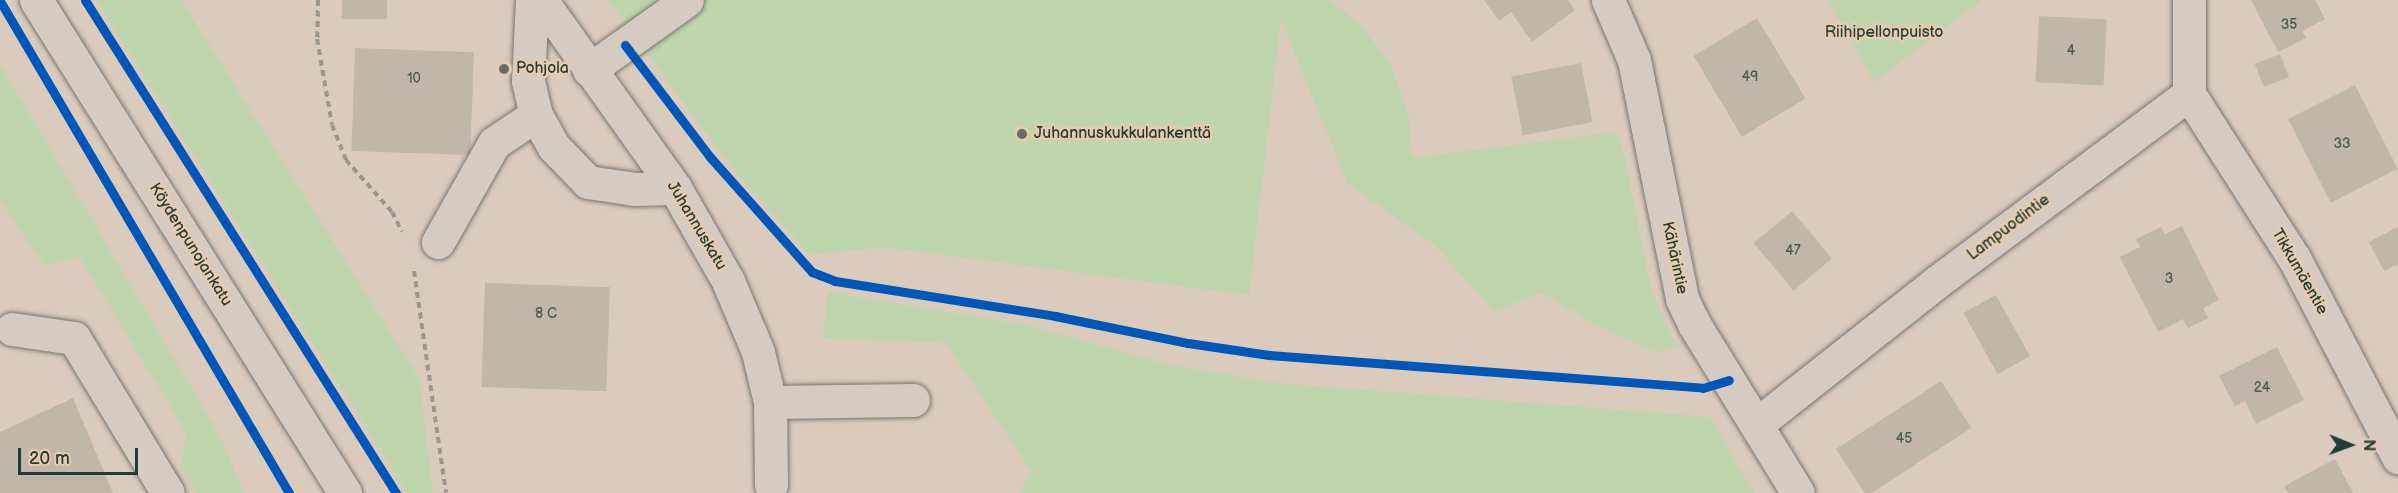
<!DOCTYPE html>
<meta charset="utf-8">
<style>
body{margin:0}
#map{position:relative;width:2398px;height:493px;overflow:hidden;background:#dbcbbc;font-family:"Balsamiq Sans",sans-serif}
div>[style]{position:absolute}
.green>*{inset:0;background:#bfd5ad}
.building>*{inset:0;background:#c1b7a9;transform-origin:0 0}
.path>*{height:4px;margin-top:-2px;transform-origin:0;background:repeating-linear-gradient(90deg,#9b968e 0 6px,transparent 0 10.5px)}
.roads{filter:drop-shadow(0 0 2px #79776f) drop-shadow(0 0 2px #79776f)}
.minor>*{height:33px;margin:-16.5px;padding:0 16.5px;transform-origin:16.5px;border-radius:16.5px;background:#d6cbc1}
.major>*{height:33px;margin:-16.5px;padding:0 16.5px;transform-origin:16.5px;border-radius:16.5px;background:#d6cbc1}
.cycleway>*{height:9px;margin:-4.5px;padding:0 4.5px;transform-origin:4.5px;border-radius:4.5px;background:#0057b8}
.dots>*{width:16px;height:16px;translate:-50% -50%;box-sizing:border-box;border:3px solid #e8cbaf;border-radius:50%}
span{translate:-50% -50%;white-space:nowrap;text-align:center;line-height:1.15;-webkit-text-stroke:5px #e8cbaf;paint-order:stroke}
.number-label{font-size:14px;color:#485c51}
.number-label span{-webkit-text-stroke-width:0}
.park-label{font-size:16px;color:#264539}
.poi-label{font-size:16px;color:#1f3d34}
.left{translate:0 -50%;text-align:left}
.street-label{font-size:16px;color:#1f3d34}
.north{position:absolute;left:2320px;top:415px;width:60px;height:60px;-webkit-text-stroke:4px #e8cbaf;paint-order:stroke;rotate:91deg;font-size:16px;font-weight:700;line-height:24px;text-align:center;color:#1f3d34}
.north::after{content:'';display:block;margin:auto;width:21px;height:27px;background:#1f3d34;clip-path:polygon(50% 0,100% 100%,50% 72%,0 100%)}
.scale{position:absolute;left:18px;top:448px;width:120px;height:27px;box-sizing:border-box;border:3px solid #1f3d34;border-top:0;padding-left:8px;font-size:18px;line-height:21px;white-space:nowrap;color:#1f3d34;-webkit-text-stroke:4px #e8cbaf;paint-order:stroke}
</style>
<div id="map">
<div class="green">
<i style="clip-path:polygon(96px 0,181px 0,419px 378px,433px 493px,407px 493px)"></i>
<i style="clip-path:polygon(608px 0,1329px 0,1361px 25px,1391px 66px,1408px 112px,1412px 158px,1615px 132px,1623px 149px,1651px 289px,1676px 345px,1658px 353px,1596px 325px,1542px 293px,1494px 311px,1435px 245px,1348px 184px,1281px 19px,1249px 295px,883px 247px,810px 255px,734px 171px)"></i>
<i style="clip-path:polygon(1828px 0,1982px 0,1874px 82px)"></i>
<i style="clip-path:polygon(0 64px,221px 438px,244px 493px,196px 493px,180px 467px,187px 434px,80px 257px,44px 265px,0 200px)"></i>
<i style="clip-path:polygon(828px 292px,1027px 325px,1170px 365px,1276px 383px,1710px 417px,1754px 493px,1019px 493px,1032px 471px,946px 343px,823px 338px)"></i>
</div>
<div class="building">
<i style="left:342px;top:0;width:45px;height:19px"></i>
<i style="clip-path:polygon(1484px 0,1568px 0,1575px 10px,1532px 42px,1511px 12px,1499px 21px)"></i>
<i style="clip-path:polygon(2251px 0,2315px 0,2325px 19px,2302px 31px,2306px 38px,2278px 52px)"></i>
<i style="left:2039px;top:16px;width:68px;height:66px;rotate:3deg"></i>
<i style="left:1757px;top:18px;width:94px;height:74px;rotate:59deg"></i>
<i style="left:355px;top:48px;width:119px;height:103px;rotate:2deg"></i>
<i style="left:2280px;top:54px;width:25px;height:27px;rotate:69deg"></i>
<i style="left:1581px;top:63px;width:60px;height:71px;rotate:79deg"></i>
<i style="left:2355px;top:85px;width:94px;height:75px;rotate:63deg"></i>
<i style="left:1792px;top:211px;width:62px;height:50px;rotate:50deg"></i>
<i style="clip-path:polygon(2182px 226px,2219px 300px,2203px 308px,2208px 318px,2188px 328px,2183px 319px,2158px 332px,2120px 257px,2140px 247px,2136px 239px,2161px 227px,2165px 234px)"></i>
<i style="clip-path:polygon(2398px 227px,2398px 264px,2384px 271px,2369px 242px)"></i>
<i style="left:485px;top:283px;width:125px;height:104px;rotate:2deg"></i>
<i style="left:1996px;top:295px;width:70px;height:37px;rotate:61deg"></i>
<i style="clip-path:polygon(2277px 347px,2304px 400px,2256px 424px,2245px 401px,2235px 406px,2219px 376px)"></i>
<i style="left:1941px;top:381px;width:56px;height:125px;rotate:57deg"></i>
<i style="clip-path:polygon(73px 398px,113px 493px,0 493px,0 432px)"></i>
<i style="clip-path:polygon(2335px 459px,2353px 493px,2288px 493px,2284px 486px)"></i>
</div>
<div class="path">
<i style="left:318px;top:0;width:39px;rotate:91deg"></i>
<i style="left:317px;top:39px;width:87px;rotate:80.1deg"></i>
<i style="left:332px;top:125px;width:38px;rotate:68deg"></i>
<i style="left:346px;top:160px;width:69px;rotate:48.5deg"></i>
<i style="left:392px;top:212px;width:22px;rotate:63deg"></i>
<i style="left:414px;top:271px;width:224px;rotate:81.8deg"></i>
</div>
<div class="roads">
<div class="minor">
<i style="left:532px;top:0;width:81px;rotate:92.8deg"></i>
<i style="left:528px;top:81px;width:35px;rotate:77deg"></i>
<i style="left:536px;top:115px;width:37px;rotate:61deg"></i>
<i style="left:554px;top:147px;width:49px;rotate:45.8deg"></i>
<i style="left:588px;top:182px;width:48px;rotate:8.5deg"></i>
<i style="left:635px;top:189px;width:40px;rotate:-1.4deg"></i>
<i style="left:541px;top:0;width:231px;rotate:54.5deg"></i>
<i style="left:675px;top:188px;width:107px;rotate:60.3deg"></i>
<i style="left:728px;top:281px;width:77px;rotate:67.1deg"></i>
<i style="left:758px;top:352px;width:51px;rotate:76.5deg"></i>
<i style="left:770px;top:402px;width:83px;rotate:89.3deg"></i>
<i style="left:1608px;top:0;width:65px;rotate:66.6deg"></i>
<i style="left:1634px;top:60px;width:244px;rotate:78.6deg"></i>
<i style="left:1682px;top:299px;width:28px;rotate:64deg"></i>
<i style="left:1694px;top:324px;width:198px;rotate:58.4deg"></i>
<i style="left:589px;top:70px;width:120px;rotate:-35.5deg"></i>
<i style="left:2189px;top:94px;width:195px;rotate:57.4deg"></i>
<i style="left:2294px;top:258px;width:225px;rotate:62.4deg"></i>
<i style="left:2189px;top:94px;width:94px;rotate:-90deg"></i>
<i style="left:438px;top:242px;width:114px;rotate:-60.5deg"></i>
<i style="left:494px;top:143px;width:50px;rotate:-33.7deg"></i>
<i style="left:12px;top:329px;width:63px;rotate:8.3deg"></i>
<i style="left:74px;top:338px;width:181px;rotate:58.8deg"></i>
<i style="left:770px;top:402px;width:143px;rotate:-0.8deg"></i>
<i style="left:1757px;top:424px;width:231px;rotate:-38.3deg"></i>
<i style="left:1938px;top:281px;width:313px;rotate:-36.7deg"></i>
</div>
<div class="major">
<i style="left:36px;top:0;width:582px;rotate:57.92deg"></i>
</div>
</div>
<div class="cycleway">
<i style="left:85px;top:0;width:583px;rotate:57.75deg"></i>
<i style="left:0;top:1px;width:571px;rotate:59.57deg"></i>
<i style="left:625px;top:45px;width:141px;rotate:52.8deg"></i>
<i style="left:710px;top:157px;width:154px;rotate:48.4deg"></i>
<i style="left:812px;top:272px;width:25px;rotate:21deg"></i>
<i style="left:835px;top:281px;width:223px;rotate:9deg"></i>
<i style="left:1055px;top:316px;width:136px;rotate:11.5deg"></i>
<i style="left:1188px;top:343px;width:82px;rotate:8.4deg"></i>
<i style="left:1269px;top:355px;width:435px;rotate:4.3deg"></i>
<i style="left:1703px;top:388px;width:27px;rotate:-17deg"></i>
</div>
<div class="dots">
<i style="left:504px;top:69px;background:#616f64"></i>
<i style="left:1022px;top:134px;background:#616f64"></i>
</div>
<div class="number-label">
<span style="left:2289px;top:25px">35</span>
<span style="left:2071px;top:51px">4</span>
<span style="left:1750px;top:77px">49</span>
<span style="left:414px;top:79px">10</span>
<span style="left:2342px;top:144px">33</span>
<span style="left:1793px;top:251px">47</span>
<span style="left:2169px;top:279px">3</span>
<span style="left:546px;top:314px">8 C</span>
<span style="left:2262px;top:388px">24</span>
<span style="left:1904px;top:439px">45</span>
</div>
<div class="park-label">
<span style="left:1884px;top:33px">Riihipellonpuisto</span>
</div>
<div class="poi-label">
<span class="left" style="left:516px;top:69px">Pohjola</span>
<span class="left" style="left:1034px;top:134px">Juhannuskukkulankenttä</span>
</div>
<div class="street-label">
<span style="left:696px;top:226px;rotate:59deg">Juhannuskatu</span>
<span style="left:2009px;top:228px;rotate:-37deg">Lampuodintie</span>
<span style="left:190px;top:245px;rotate:58deg">Köydenpunojankatu</span>
<span style="left:1674px;top:258px;rotate:78deg">Kähärintie</span>
<span style="left:2299px;top:272px;rotate:60deg">Tikkumäentie</span>
</div>
<div class="north">N</div>
<div class="scale">20 m</div>
</div>
